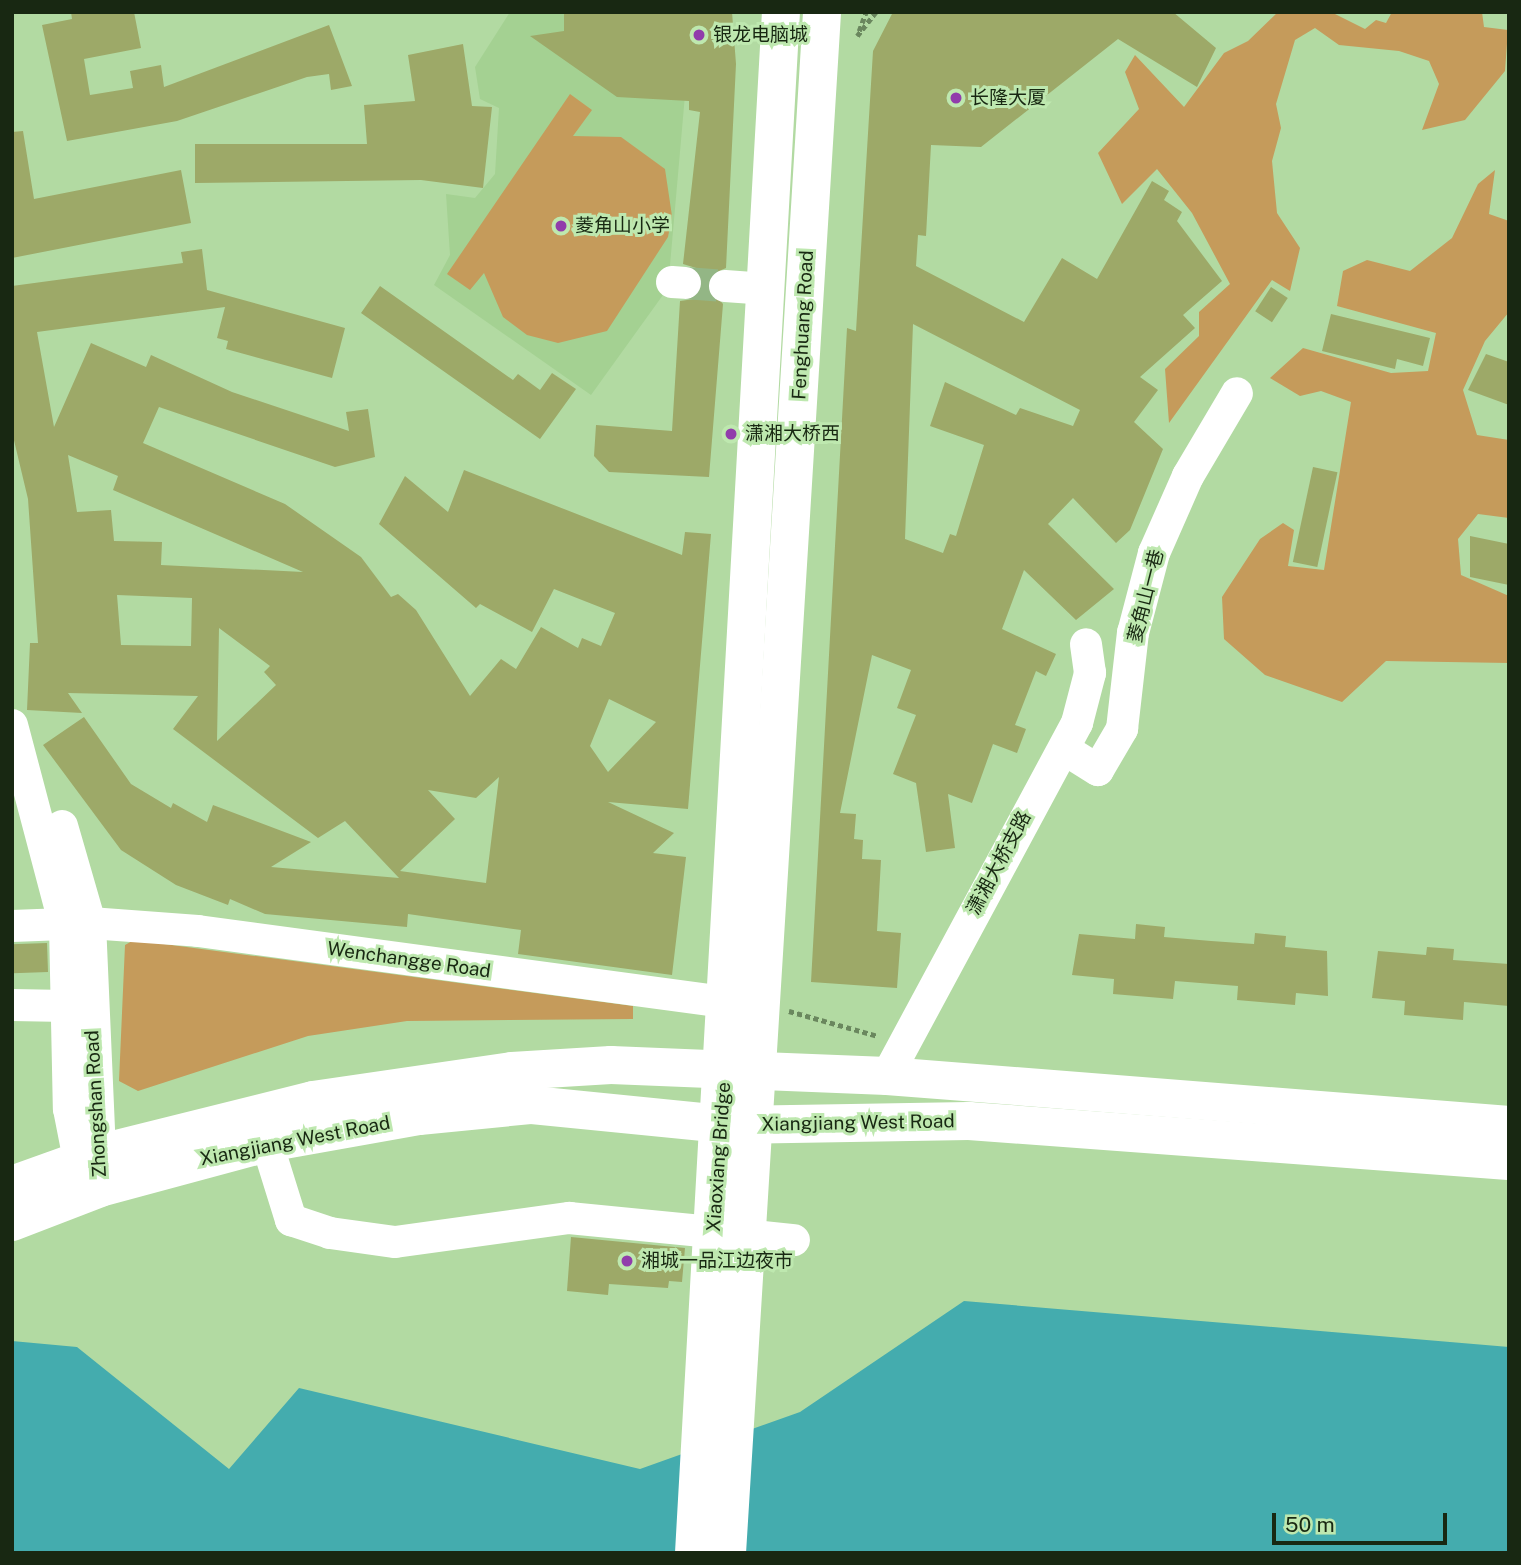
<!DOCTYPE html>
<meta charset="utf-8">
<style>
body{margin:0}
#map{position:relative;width:1521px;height:1565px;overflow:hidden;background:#b2daa2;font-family:"Public Sans","Noto Sans SC",sans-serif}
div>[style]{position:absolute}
.built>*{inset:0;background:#a4d192}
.green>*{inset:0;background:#c59b5b}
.water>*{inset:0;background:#44acae}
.building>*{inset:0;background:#9da968;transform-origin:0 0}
.minor-tunnel>*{height:32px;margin-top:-16px;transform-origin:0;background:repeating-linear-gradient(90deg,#93b685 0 32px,transparent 0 48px)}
.path>*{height:4.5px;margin-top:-2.25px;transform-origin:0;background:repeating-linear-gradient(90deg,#6a875e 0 5px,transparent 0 8.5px)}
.minor>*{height:32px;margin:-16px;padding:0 16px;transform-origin:16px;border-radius:16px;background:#fff}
.major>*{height:38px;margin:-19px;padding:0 19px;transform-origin:19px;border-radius:19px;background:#fff}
.dots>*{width:19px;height:19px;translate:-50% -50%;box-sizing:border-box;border:4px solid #bee8af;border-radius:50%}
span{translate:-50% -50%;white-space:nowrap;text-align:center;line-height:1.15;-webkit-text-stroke:6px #bee8af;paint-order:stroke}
.poi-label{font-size:19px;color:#182812}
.left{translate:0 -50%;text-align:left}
.street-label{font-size:19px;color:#182812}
.frame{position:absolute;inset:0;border:14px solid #182812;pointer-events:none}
.scale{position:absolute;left:1272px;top:1513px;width:175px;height:32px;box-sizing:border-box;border:4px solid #182812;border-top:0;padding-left:9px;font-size:21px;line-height:24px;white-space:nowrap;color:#182812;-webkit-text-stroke:5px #bee8af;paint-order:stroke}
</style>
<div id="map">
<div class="built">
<i style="clip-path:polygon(510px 12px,572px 12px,688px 61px,668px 288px,591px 395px,434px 285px,450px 255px,446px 194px,475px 198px,495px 174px,499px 108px,480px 99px,475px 67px)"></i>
</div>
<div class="green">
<i style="clip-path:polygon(1278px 12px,1331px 12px,1365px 29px,1376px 20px,1386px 23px,1392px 12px,1482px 12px,1484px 27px,1508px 30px,1505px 71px,1465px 120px,1422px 130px,1439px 84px,1429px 61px,1399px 51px,1339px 45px,1315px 28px,1295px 40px,1276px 104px,1281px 128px,1272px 161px,1277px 213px,1300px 248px,1290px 291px,1272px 280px,1169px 423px,1165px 369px,1199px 336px,1199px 312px,1230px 284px,1192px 213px,1157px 169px,1122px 204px,1098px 153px,1139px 109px,1125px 72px,1135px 55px,1184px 107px,1224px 53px,1248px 41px)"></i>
<i style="clip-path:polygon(570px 94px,592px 110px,573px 136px,621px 137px,665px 169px,672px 216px,668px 237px,607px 331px,558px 343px,527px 335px,503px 317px,484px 273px,470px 290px,447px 274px)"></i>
<i style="clip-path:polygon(1495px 170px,1489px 214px,1509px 221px,1509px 312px,1485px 341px,1463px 390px,1477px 435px,1509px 440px,1509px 518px,1478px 514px,1458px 539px,1461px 575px,1509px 596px,1509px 663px,1386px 661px,1342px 702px,1265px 675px,1224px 639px,1222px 597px,1260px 539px,1283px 523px,1294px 530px,1288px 566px,1324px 570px,1351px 402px,1321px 391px,1300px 396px,1270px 378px,1303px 348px,1391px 373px,1428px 371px,1436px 333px,1337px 306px,1343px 271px,1367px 260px,1410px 271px,1452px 238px,1478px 184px)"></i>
<i style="clip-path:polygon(134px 940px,633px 1006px,633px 1019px,407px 1021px,308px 1036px,138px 1091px,119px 1081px,125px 945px)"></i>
</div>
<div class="water">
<i style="clip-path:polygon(964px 1301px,1509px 1347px,1509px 1553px,12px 1553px,12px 1341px,77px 1347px,229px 1469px,299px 1388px,640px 1469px,800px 1412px)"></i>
</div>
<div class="building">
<i style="clip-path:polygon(71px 12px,134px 12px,141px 48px,84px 59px,90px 95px,133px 88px,130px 71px,161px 65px,164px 87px,329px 25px,352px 86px,331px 90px,329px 74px,307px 77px,177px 121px,67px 141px,42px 25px,72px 19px)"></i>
<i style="clip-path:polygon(564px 12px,732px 12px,736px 64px,726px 268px,710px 275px,707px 285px,723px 304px,709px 477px,609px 472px,594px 456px,596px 425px,672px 431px,680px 301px,694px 299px,703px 285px,696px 268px,683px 264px,700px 112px,689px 110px,689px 101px,617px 97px,530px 36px,564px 31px)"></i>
<i style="clip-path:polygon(evenodd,893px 12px,1173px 12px,1216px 48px,1197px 87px,1118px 39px,981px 147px,931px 145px,926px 236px,918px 235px,916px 266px,1024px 322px,1062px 258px,1097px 279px,1152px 181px,1169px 191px,1164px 200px,1182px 212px,1177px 221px,1222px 281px,1183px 315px,1195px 328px,1140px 377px,1158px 390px,1134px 422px,1163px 449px,1130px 530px,1116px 543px,1073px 498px,1048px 524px,1114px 589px,1076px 620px,1024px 570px,1002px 629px,1056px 654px,1046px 676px,1036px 671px,1015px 725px,1026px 729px,1017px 753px,993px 744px,972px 803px,948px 794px,955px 848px,926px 852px,916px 783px,893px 774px,916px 715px,897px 708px,911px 670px,872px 655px,840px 813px,856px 814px,854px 839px,863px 840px,862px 859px,881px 860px,877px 931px,901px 933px,897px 988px,811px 982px,847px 328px,856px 331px,873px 51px,893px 12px,913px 324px,1080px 410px,1073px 426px,1020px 408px,1016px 415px,945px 382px,930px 426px,984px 445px,956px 536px,950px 534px,943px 553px,905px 539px,913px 324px)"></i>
<i style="clip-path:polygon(463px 44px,472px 106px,492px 107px,483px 188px,421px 180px,195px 183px,195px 144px,367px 144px,364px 105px,415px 101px,408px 55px)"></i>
<i style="clip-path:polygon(23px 131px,34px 199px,181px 170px,191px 223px,12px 258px,12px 132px)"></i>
<i style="clip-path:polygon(evenodd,202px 249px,207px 290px,345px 328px,332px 378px,226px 349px,228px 341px,217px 338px,225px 307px,37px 332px,54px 427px,91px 343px,146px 367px,151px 355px,232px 392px,349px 431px,346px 412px,368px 409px,375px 457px,335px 467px,159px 407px,143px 443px,285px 504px,361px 557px,391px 597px,398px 594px,416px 610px,470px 696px,501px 659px,516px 669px,541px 627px,578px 648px,582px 638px,601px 646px,615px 613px,554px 589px,532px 632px,480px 604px,476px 608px,379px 524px,405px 476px,448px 512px,464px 470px,682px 555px,685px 532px,711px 534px,688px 809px,608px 802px,674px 833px,653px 853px,686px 857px,672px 975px,518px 954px,521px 930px,408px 914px,407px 927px,265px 914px,230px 899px,228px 905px,176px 885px,121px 850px,43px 745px,84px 717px,131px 784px,171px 808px,173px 803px,207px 822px,213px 805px,311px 842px,271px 867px,399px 878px,345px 821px,318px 838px,173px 729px,198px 696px,68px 693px,82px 713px,27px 710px,30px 643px,38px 643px,28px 499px,12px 432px,12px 286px,183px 263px,181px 252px,202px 249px,68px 455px,118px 476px,113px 490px,303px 572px,161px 565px,162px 542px,114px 541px,111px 510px,77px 512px,68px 455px,202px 249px,117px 595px,192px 598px,191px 646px,121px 645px,117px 595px,202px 249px,219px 628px,270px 666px,264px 672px,276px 685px,217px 741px,219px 628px,202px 249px,609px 699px,656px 722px,608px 772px,590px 746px,609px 699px,202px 249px,499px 777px,486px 883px,400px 871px,455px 819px,428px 790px,476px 798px,499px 777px)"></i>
<i style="clip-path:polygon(380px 286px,513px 380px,518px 374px,540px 390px,552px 373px,576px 389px,540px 439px,361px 313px)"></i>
<i style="left:1271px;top:287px;width:20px;height:29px;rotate:33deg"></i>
<i style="clip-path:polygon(1331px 314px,1430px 338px,1423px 366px,1397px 359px,1395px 369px,1322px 351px)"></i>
<i style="clip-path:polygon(1486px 354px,1509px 362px,1509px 405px,1468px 390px)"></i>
<i style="left:1313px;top:467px;width:25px;height:97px;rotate:12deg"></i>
<i style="clip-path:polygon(1470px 536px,1509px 544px,1509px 585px,1470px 577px)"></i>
<i style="clip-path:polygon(1136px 924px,1165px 927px,1164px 937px,1211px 941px,1254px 944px,1255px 933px,1286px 936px,1285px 947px,1327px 951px,1328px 996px,1296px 993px,1295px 1005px,1237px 1000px,1238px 986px,1175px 981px,1173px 999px,1113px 994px,1114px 979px,1072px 975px,1079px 934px,1135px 939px)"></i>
<i style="left:47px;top:943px;width:29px;height:35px;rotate:88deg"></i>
<i style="clip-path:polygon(1427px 947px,1454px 949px,1453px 960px,1509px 964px,1509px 1006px,1464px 1002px,1463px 1020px,1404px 1015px,1405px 1001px,1372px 998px,1378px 951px,1426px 955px)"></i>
<i style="clip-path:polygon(571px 1237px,685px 1248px,682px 1282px,669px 1281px,668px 1288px,609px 1284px,608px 1295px,567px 1291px)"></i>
</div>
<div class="minor-tunnel">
<i style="left:685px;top:283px;width:40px;rotate:4.3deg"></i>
</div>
<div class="path">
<i style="left:859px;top:31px;width:20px;rotate:-70deg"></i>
<i style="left:857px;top:36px;width:31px;rotate:-52deg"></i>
<i style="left:789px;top:1011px;width:92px;rotate:15.7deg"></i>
</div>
<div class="minor">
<i style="left:672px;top:282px;width:13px;rotate:4deg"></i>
<i style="left:725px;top:286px;width:39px;rotate:4deg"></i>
<i style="left:12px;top:725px;width:207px;rotate:75.2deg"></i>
<i style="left:65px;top:925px;width:184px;rotate:88.8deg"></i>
<i style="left:69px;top:1109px;width:52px;rotate:78.9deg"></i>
<i style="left:79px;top:1160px;width:24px;rotate:54deg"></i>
<i style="left:1064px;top:749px;width:40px;rotate:32deg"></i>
<i style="left:1098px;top:770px;width:48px;rotate:-59.7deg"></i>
<i style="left:1122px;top:729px;width:97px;rotate:-83.5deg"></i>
<i style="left:1133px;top:633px;width:83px;rotate:-75.3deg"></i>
<i style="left:1154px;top:553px;width:84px;rotate:-66.2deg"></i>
<i style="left:1188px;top:476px;width:96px;rotate:-59.4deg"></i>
<i style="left:62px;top:826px;width:101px;rotate:73.9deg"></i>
<i style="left:90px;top:923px;width:253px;rotate:87.5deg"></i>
<i style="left:12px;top:926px;width:78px;rotate:-2.2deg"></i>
<i style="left:90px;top:923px;width:108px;rotate:4.2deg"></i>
<i style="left:198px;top:931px;width:554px;rotate:7.68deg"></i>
<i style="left:12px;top:1005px;width:55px;rotate:1deg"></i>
<i style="left:887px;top:1076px;width:401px;rotate:-61.7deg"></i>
<i style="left:1077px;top:723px;width:52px;rotate:-75.4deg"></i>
<i style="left:1090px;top:673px;width:29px;rotate:-98deg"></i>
<i style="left:267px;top:1143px;width:81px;rotate:72.7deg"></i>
<i style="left:291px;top:1220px;width:41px;rotate:18.4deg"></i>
<i style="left:330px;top:1233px;width:66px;rotate:7.9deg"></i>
<i style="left:395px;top:1242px;width:176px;rotate:-7.9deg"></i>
<i style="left:569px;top:1218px;width:226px;rotate:5.6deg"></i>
</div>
<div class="major">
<i style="left:12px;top:1185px;width:95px;rotate:-19.8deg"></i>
<i style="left:101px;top:1153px;width:219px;rotate:-14deg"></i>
<i style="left:313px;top:1100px;width:201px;rotate:-8.3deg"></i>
<i style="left:512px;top:1071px;width:99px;rotate:-3.5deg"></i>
<i style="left:611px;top:1065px;width:276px;rotate:2.3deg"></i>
<i style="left:887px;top:1076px;width:624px;rotate:4.5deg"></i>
<i style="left:12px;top:1222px;width:94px;rotate:-21.1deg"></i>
<i style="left:100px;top:1188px;width:173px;rotate:-15.1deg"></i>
<i style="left:267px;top:1143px;width:154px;rotate:-10.1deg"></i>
<i style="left:419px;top:1116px;width:114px;rotate:-5.6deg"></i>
<i style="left:532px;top:1105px;width:203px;rotate:5.7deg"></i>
<i style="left:734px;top:1125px;width:235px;rotate:-1deg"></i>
<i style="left:969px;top:1121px;width:541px;rotate:4.24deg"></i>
<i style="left:694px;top:1553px;width:1543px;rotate:-86.77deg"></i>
<i style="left:727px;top:1553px;width:1544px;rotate:-86.47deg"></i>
</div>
<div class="dots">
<i style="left:699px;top:35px;background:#913dab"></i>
<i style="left:956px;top:98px;background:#913dab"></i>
<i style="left:561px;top:226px;background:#913dab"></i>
<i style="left:731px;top:434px;background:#913dab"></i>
<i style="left:627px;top:1261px;background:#913dab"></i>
</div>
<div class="poi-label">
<span class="left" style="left:713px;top:35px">银龙电脑城</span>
<span class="left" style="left:970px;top:98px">长隆大厦</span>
<span class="left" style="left:575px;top:226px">菱角山小学</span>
<span class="left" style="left:745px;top:434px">潇湘大桥西</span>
<span class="left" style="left:641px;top:1261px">湘城一品江边夜市</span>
</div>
<div class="street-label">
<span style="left:803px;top:325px;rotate:-87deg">Fenghuang Road</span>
<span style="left:1146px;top:596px;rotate:-76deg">菱角山一巷</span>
<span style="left:999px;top:863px;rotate:-62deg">潇湘大桥支路</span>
<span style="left:409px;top:960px;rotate:8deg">Wenchangge Road</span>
<span style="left:96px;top:1104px;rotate:-93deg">Zhongshan Road</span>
<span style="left:858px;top:1123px;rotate:-1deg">Xiangjiang West Road</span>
<span style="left:295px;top:1141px;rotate:-11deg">Xiangjiang West Road</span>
<span style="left:719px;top:1157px;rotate:-86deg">Xiaoxiang Bridge</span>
</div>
<div class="frame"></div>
<div class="scale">50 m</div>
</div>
